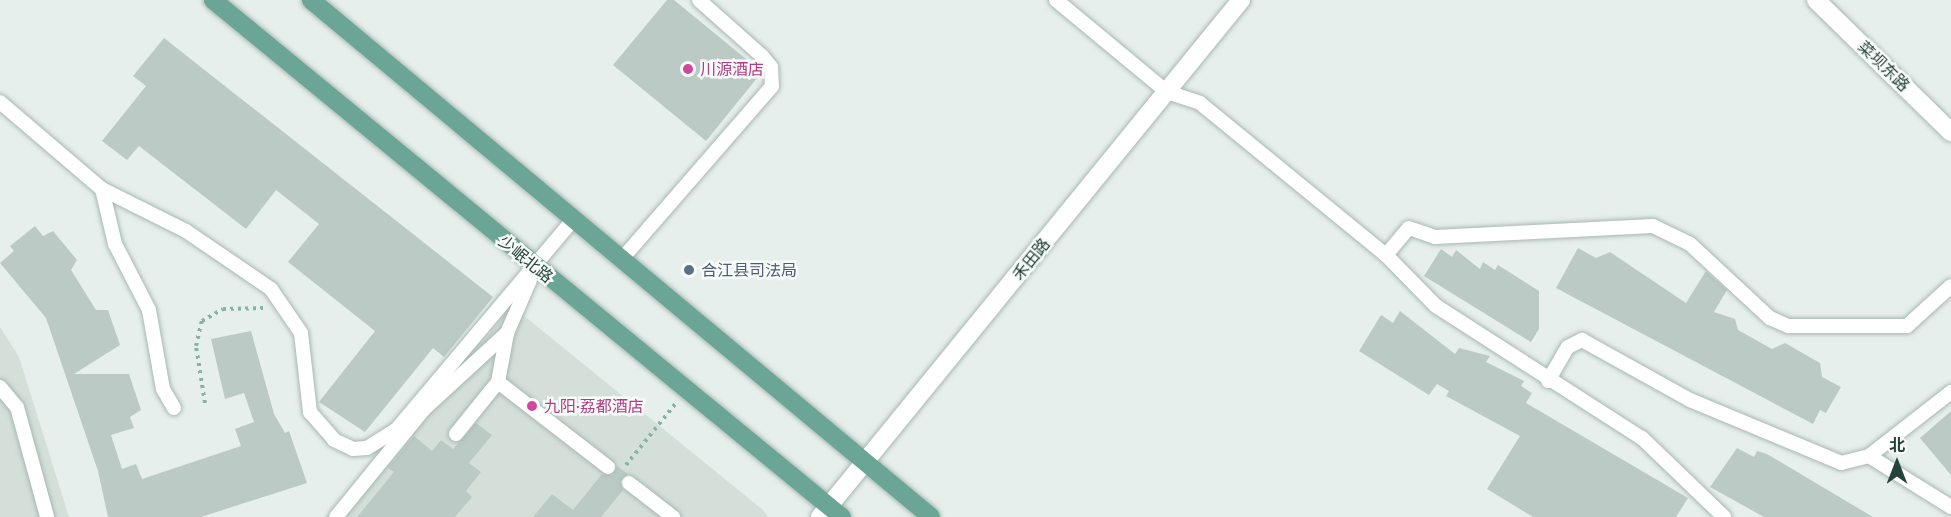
<!DOCTYPE html>
<meta charset="utf-8">
<style>
body{margin:0}
#map{position:relative;width:1951px;height:517px;overflow:hidden;background:#e6efeb;font-family:Commissioner,"Noto Sans SC",sans-serif}
div>[style]{position:absolute}
.built>*{inset:0;background:#d4dfda}
.building>*{inset:0;background:#bbcac4}
.path>*{height:4px;margin-top:-2px;transform-origin:0;background:repeating-linear-gradient(90deg,#86b3a5 0 3px,transparent 0 7.5px)}
.roads{filter:drop-shadow(0 0 2px #a8b8b2) drop-shadow(0 0 2px #a8b8b2)}
.lane>*{height:14px;margin:-7px;padding:0 7px;transform-origin:7px;border-radius:7px;background:#fff}
.street>*{height:18px;margin:-9px;padding:0 9px;transform-origin:9px;border-radius:9px;background:#fff}
.primary>*{height:18px;margin:-9px;padding:0 9px;transform-origin:9px;border-radius:9px;background:#6aa596}
.dots>*{width:16px;height:16px;translate:-50% -50%;box-sizing:border-box;border:3px solid #f7fbf9;border-radius:50%}
span{translate:-50% -50%;white-space:nowrap;text-align:center;line-height:1.15;-webkit-text-stroke:5px #f7fbf9;paint-order:stroke}
.street-label{font-size:16px;color:#24423a}
.hotel-label{font-size:16px;color:#b23c85}
.left{translate:0 -50%;text-align:left}
.service-label{font-size:16px;color:#4e5e75}
.north{position:absolute;left:1867px;top:433px;width:60px;height:60px;-webkit-text-stroke:4px #f7fbf9;paint-order:stroke;rotate:0deg;font-size:16px;font-weight:700;line-height:24px;text-align:center;color:#24423a}
.north::after{content:'';display:block;margin:auto;width:21px;height:27px;background:#24423a;clip-path:polygon(50% 0,100% 100%,50% 72%,0 100%)}
</style>
<div id="map">
<div class="built">
<i style="clip-path:polygon(512px 306px,763px 510px,768px 517px,323px 517px,348px 505px)"></i>
<i style="clip-path:polygon(0 327px,19px 357px,69px 517px,0 517px)"></i>
</div>
<div class="building">
<i style="clip-path:polygon(667px 0,674px 0,762px 72px,706px 141px,613px 65px)"></i>
<i style="clip-path:polygon(164px 38px,493px 297px,444px 357px,433px 348px,365px 432px,319px 402px,375px 331px,288px 262px,319px 224px,276px 190px,246px 229px,139px 146px,127px 160px,102px 141px,146px 86px,133px 76px)"></i>
<i style="clip-path:polygon(35px 226px,43px 236px,53px 231px,77px 260px,71px 270px,96px 310px,108px 310px,120px 345px,74px 374px,129px 374px,141px 410px,130px 417px,134px 428px,111px 435px,122px 469px,136px 464px,142px 479px,241px 446px,235px 429px,254px 422px,244px 393px,225px 399px,211px 339px,251px 331px,274px 414px,285px 433px,289px 431px,307px 483px,201px 517px,108px 517px,98px 471px,46px 318px,0 263px,14px 251px,10px 246px)"></i>
<i style="clip-path:polygon(1578px 248px,1596px 258px,1610px 252px,1686px 303px,1706px 271px,1727px 290px,1714px 312px,1735px 319px,1738px 330px,1772px 349px,1785px 343px,1820px 363px,1822px 377px,1841px 387px,1826px 413px,1820px 410px,1813px 424px,1556px 288px)"></i>
<i style="clip-path:polygon(1441px 249px,1452px 257px,1456px 250px,1480px 269px,1483px 262px,1495px 270px,1498px 265px,1539px 291px,1539px 329px,1531px 342px,1424px 276px)"></i>
<i style="clip-path:polygon(1400px 311px,1455px 354px,1459px 348px,1490px 356px,1486px 362px,1524px 381px,1521px 386px,1532px 393px,1526px 403px,1688px 498px,1676px 517px,1533px 517px,1487px 489px,1520px 436px,1446px 396px,1449px 391px,1437px 384px,1429px 395px,1359px 351px,1381px 315px,1393px 323px)"></i>
<i style="clip-path:polygon(1951px 411px,1951px 475px,1920px 438px)"></i>
<i style="clip-path:polygon(476px 423px,492px 435px,469px 463px,481px 472px,466px 491px,472px 497px,455px 517px,357px 517px,394px 472px,388px 468px,414px 436px,432px 451px,441px 440px,453px 449px)"></i>
<i style="clip-path:polygon(1737px 448px,1754px 457px,1757px 451px,1767px 454px,1873px 517px,1764px 517px,1710px 487px)"></i>
<i style="clip-path:polygon(617px 466px,628px 474px,620px 481px,623px 490px,601px 517px,533px 517px,552px 494px,573px 510px,602px 474px,612px 475px)"></i>
</div>
<div class="path">
<i style="left:205px;top:403px;width:58px;rotate:-99deg"></i>
<i style="left:196px;top:346px;width:26px;rotate:-77deg"></i>
<i style="left:202px;top:321px;width:24px;rotate:-30deg"></i>
<i style="left:223px;top:309px;width:40px;rotate:-1.4deg"></i>
<i style="left:626px;top:465px;width:80px;rotate:-51.1deg"></i>
</div>
<div class="roads">
<div class="lane">
<i style="left:1056px;top:0;width:144px;rotate:39.7deg"></i>
<i style="left:1167px;top:92px;width:35px;rotate:18deg"></i>
<i style="left:1200px;top:103px;width:240px;rotate:39.3deg"></i>
<i style="left:1386px;top:255px;width:71px;rotate:45.6deg"></i>
<i style="left:1436px;top:306px;width:245px;rotate:32.7deg"></i>
<i style="left:1642px;top:438px;width:114px;rotate:43.9deg"></i>
<i style="left:0;top:102px;width:134px;rotate:40.5deg"></i>
<i style="left:102px;top:189px;width:94px;rotate:26.6deg"></i>
<i style="left:186px;top:231px;width:103px;rotate:34.3deg"></i>
<i style="left:271px;top:289px;width:53px;rotate:55.7deg"></i>
<i style="left:301px;top:333px;width:80px;rotate:83.5deg"></i>
<i style="left:310px;top:412px;width:37px;rotate:49deg"></i>
<i style="left:334px;top:440px;width:21px;rotate:25deg"></i>
<i style="left:353px;top:449px;width:14px;rotate:-4deg"></i>
<i style="left:367px;top:448px;width:34px;rotate:-32deg"></i>
<i style="left:396px;top:430px;width:273px;rotate:-49.9deg"></i>
<i style="left:102px;top:189px;width:57px;rotate:76.7deg"></i>
<i style="left:115px;top:244px;width:74px;rotate:62.7deg"></i>
<i style="left:149px;top:310px;width:80px;rotate:80deg"></i>
<i style="left:163px;top:389px;width:22px;rotate:60deg"></i>
<i style="left:1386px;top:255px;width:35px;rotate:-50deg"></i>
<i style="left:1409px;top:228px;width:28px;rotate:19deg"></i>
<i style="left:1435px;top:237px;width:218px;rotate:-2.9deg"></i>
<i style="left:1653px;top:226px;width:41px;rotate:25.9deg"></i>
<i style="left:1690px;top:244px;width:109px;rotate:42.8deg"></i>
<i style="left:1770px;top:318px;width:20px;rotate:24deg"></i>
<i style="left:1788px;top:326px;width:119px"></i>
<i style="left:1907px;top:326px;width:59px;rotate:-42.3deg"></i>
<i style="left:621px;top:260px;width:230px;rotate:-49deg"></i>
<i style="left:772px;top:86px;width:19px;rotate:-93deg"></i>
<i style="left:771px;top:67px;width:14px;rotate:-129deg"></i>
<i style="left:762px;top:56px;width:84px;rotate:-138.4deg"></i>
<i style="left:530px;top:280px;width:58px;rotate:113.5deg"></i>
<i style="left:507px;top:333px;width:50px;rotate:100.4deg"></i>
<i style="left:498px;top:382px;width:139px;rotate:37.7deg"></i>
<i style="left:1548px;top:381px;width:39px;rotate:-60deg"></i>
<i style="left:1568px;top:347px;width:16px;rotate:-27deg"></i>
<i style="left:1582px;top:340px;width:124px;rotate:29.1deg"></i>
<i style="left:1690px;top:400px;width:164px;rotate:22.6deg"></i>
<i style="left:1841px;top:463px;width:29px;rotate:-14deg"></i>
<i style="left:1869px;top:456px;width:104px;rotate:-38deg"></i>
<i style="left:0;top:387px;width:26px;rotate:50deg"></i>
<i style="left:17px;top:407px;width:114px;rotate:74.7deg"></i>
<i style="left:456px;top:434px;width:67px;rotate:-51.1deg"></i>
<i style="left:1869px;top:456px;width:97px;rotate:31.9deg"></i>
<i style="left:629px;top:483px;width:56px;rotate:37.7deg"></i>
<i style="left:336px;top:517px;width:139px;rotate:-50.8deg"></i>
<i style="left:424px;top:409px;width:113px;rotate:-42.5deg"></i>
</div>
<div class="street">
<i style="left:1816px;top:0;width:189px;rotate:44.4deg"></i>
<i style="left:820px;top:517px;width:667px;rotate:-50.84deg"></i>
</div>
<div class="primary">
<i style="left:213px;top:0;width:814px;rotate:39.42deg"></i>
<i style="left:311px;top:0;width:807px;rotate:39.82deg"></i>
</div>
</div>
<div class="dots">
<i style="left:688px;top:69px;background:#d1479c"></i>
<i style="left:689px;top:270px;background:#5c6f8a"></i>
<i style="left:532px;top:406px;background:#d1479c"></i>
</div>
<div class="street-label">
<span style="left:1884px;top:66px;rotate:44deg">菜坝东路</span>
<span style="left:526px;top:259px;rotate:39deg">少岷北路</span>
<span style="left:1031px;top:259px;rotate:-51deg">禾田路</span>
</div>
<div class="hotel-label">
<span class="left" style="left:700px;top:69px">川源酒店</span>
<span class="left" style="left:544px;top:406px">九阳·荔都酒店</span>
</div>
<div class="service-label">
<span class="left" style="left:701px;top:270px">合江县司法局</span>
</div>
<div class="north">北</div>
</div>
